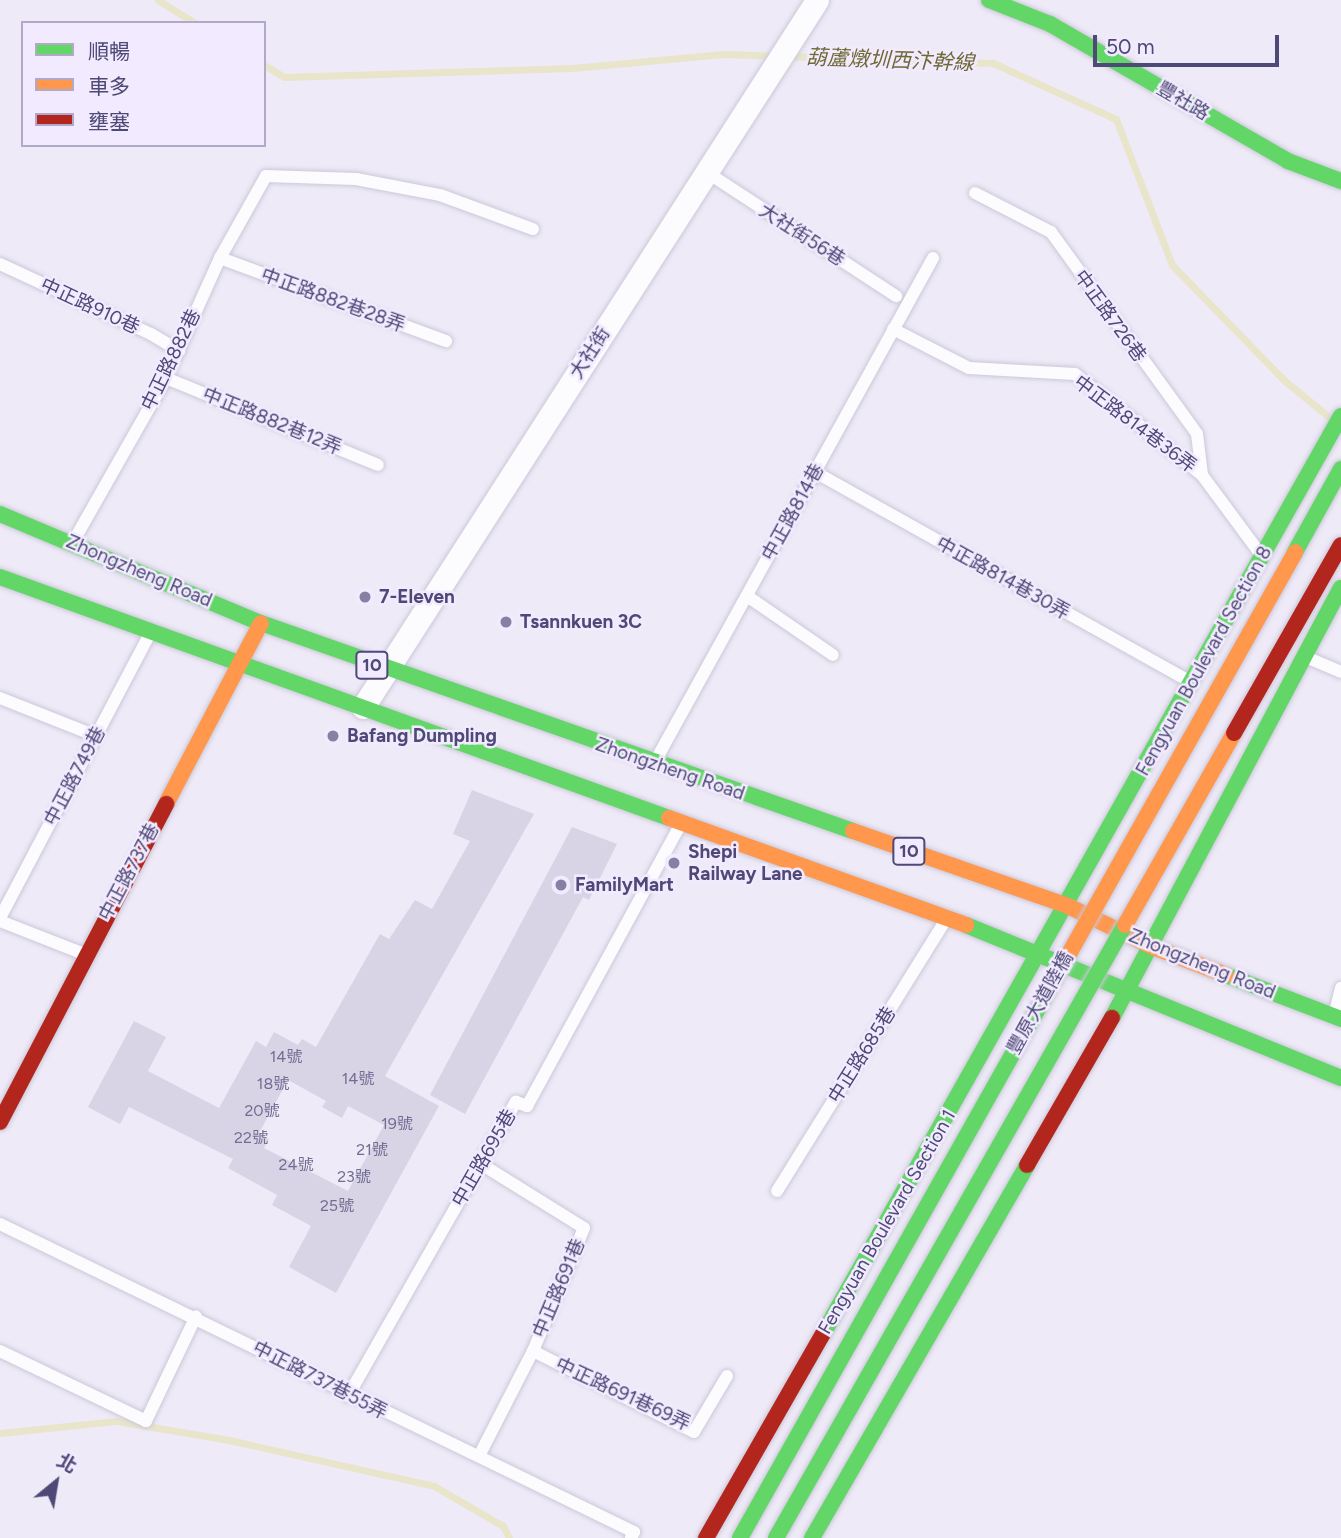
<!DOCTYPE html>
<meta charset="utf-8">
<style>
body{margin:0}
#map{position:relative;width:1341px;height:1538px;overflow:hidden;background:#eeeaf7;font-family:Figtree,"Noto Sans TC",sans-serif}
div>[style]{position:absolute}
.stream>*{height:7px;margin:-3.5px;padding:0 3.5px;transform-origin:3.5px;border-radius:3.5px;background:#e9e5cb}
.building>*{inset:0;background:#d8d4e6}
.roads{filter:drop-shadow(0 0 2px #cbc8d9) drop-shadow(0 0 2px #cbc8d9)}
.lane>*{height:12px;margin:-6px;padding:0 6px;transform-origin:6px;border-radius:6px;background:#fcfcfe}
.street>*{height:23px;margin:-11.5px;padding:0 11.5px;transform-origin:11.5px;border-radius:11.5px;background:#fcfcfe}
.fast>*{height:16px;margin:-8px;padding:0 8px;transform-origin:8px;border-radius:8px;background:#63d668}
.slow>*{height:16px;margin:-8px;padding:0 8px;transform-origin:8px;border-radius:8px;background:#ff974d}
.jam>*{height:16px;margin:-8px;padding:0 8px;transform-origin:8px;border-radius:8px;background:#b3261e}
.bridges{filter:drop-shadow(0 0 2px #cac6d8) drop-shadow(0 0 2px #cac6d8)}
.fast-bridge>*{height:16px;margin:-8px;padding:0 8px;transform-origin:8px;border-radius:8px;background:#63d668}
.slow-bridge>*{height:16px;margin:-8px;padding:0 8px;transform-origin:8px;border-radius:8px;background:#ff974d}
.jam-bridge>*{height:16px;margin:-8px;padding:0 8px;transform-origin:8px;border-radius:8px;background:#b3261e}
.dots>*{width:19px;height:19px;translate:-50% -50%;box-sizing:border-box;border:4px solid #f2ebff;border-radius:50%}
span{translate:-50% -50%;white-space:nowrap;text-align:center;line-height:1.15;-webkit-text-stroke:5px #f2ebff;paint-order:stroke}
.number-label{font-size:16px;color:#726d93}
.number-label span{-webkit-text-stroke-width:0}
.shield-label span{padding:2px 5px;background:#f2ebff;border:2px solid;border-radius:5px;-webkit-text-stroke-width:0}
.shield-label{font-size:18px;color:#4e4976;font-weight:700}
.street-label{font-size:19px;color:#4e4976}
.poi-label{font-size:19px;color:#4e4976;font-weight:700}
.left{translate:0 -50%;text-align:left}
.water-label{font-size:21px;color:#6e6a36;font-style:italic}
.legend{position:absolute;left:21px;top:21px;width:245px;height:126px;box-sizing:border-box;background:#f2ebff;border:2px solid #b0aac8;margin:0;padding:9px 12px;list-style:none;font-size:21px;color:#4e4976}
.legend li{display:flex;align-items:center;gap:14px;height:35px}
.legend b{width:35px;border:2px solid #b0aac8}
.north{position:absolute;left:21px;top:1447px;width:70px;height:70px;-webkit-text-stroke:5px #f2ebff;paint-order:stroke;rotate:30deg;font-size:19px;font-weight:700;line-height:28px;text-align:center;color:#4e4976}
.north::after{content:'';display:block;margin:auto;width:24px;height:32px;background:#4e4976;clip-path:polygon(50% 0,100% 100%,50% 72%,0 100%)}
.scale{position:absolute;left:1093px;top:35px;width:186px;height:32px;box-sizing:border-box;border:4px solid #4e4976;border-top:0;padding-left:9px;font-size:21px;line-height:24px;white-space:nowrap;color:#4e4976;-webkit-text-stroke:5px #f2ebff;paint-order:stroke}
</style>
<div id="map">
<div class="stream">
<i style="left:158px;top:0;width:44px;rotate:31.9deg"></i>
<i style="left:264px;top:65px;width:23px;rotate:31deg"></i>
<i style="left:284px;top:77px;width:288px;rotate:-1.8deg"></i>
<i style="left:572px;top:68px;width:152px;rotate:-5.3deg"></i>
<i style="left:723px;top:54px;width:270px;rotate:1.9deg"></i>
<i style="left:993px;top:63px;width:135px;rotate:24.5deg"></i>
<i style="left:1116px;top:119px;width:156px;rotate:69deg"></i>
<i style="left:1172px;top:265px;width:162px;rotate:45.8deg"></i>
<i style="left:1285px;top:381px;width:58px;rotate:39.4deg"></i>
<i style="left:0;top:1433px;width:118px;rotate:-5.9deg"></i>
<i style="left:117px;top:1421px;width:114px;rotate:9.6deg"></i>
<i style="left:229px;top:1440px;width:210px;rotate:12.6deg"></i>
<i style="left:434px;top:1486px;width:80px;rotate:30.1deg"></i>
<i style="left:503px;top:1526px;width:13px;rotate:63deg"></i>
</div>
<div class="building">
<i style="clip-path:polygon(evenodd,472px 790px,534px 814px,385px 1076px,439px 1106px,336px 1293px,289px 1267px,311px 1226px,272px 1205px,277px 1195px,228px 1168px,233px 1159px,129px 1107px,120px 1124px,88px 1107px,134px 1021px,166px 1037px,148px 1071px,219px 1108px,256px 1041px,266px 1047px,274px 1032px,298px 1045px,302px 1039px,316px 1047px,380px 934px,389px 939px,415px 900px,432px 909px,470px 841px,453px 834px,472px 790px,288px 1080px,326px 1101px,322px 1107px,342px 1118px,348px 1106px,384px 1125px,348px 1191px,264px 1148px,269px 1139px,259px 1133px,288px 1080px)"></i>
<i style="clip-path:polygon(572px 827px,617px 844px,589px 900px,583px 897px,465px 1114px,430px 1095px)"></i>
</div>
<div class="roads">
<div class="lane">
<i style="left:708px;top:173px;width:225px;rotate:33.2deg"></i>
<i style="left:975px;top:193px;width:85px;rotate:27.2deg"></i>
<i style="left:1051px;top:232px;width:249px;rotate:54.1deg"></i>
<i style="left:1197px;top:434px;width:41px;rotate:83deg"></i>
<i style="left:220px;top:258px;width:241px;rotate:20.2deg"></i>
<i style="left:0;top:264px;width:166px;rotate:24.9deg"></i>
<i style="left:151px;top:334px;width:33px;rotate:31deg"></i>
<i style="left:893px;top:329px;width:85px;rotate:27.2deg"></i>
<i style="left:969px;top:368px;width:106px;rotate:3.2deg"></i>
<i style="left:1075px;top:374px;width:162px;rotate:38.5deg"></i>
<i style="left:1202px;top:475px;width:101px;rotate:53.5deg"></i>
<i style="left:166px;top:378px;width:229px;rotate:22.3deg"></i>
<i style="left:815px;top:472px;width:432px;rotate:29.2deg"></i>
<i style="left:73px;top:542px;width:189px;rotate:-60.4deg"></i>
<i style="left:166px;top:378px;width:132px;rotate:-65.8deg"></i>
<i style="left:220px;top:258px;width:94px;rotate:-60.7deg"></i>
<i style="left:266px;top:176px;width:90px;rotate:1.9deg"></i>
<i style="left:356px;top:179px;width:86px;rotate:10.8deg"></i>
<i style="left:440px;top:195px;width:99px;rotate:20.1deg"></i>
<i style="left:747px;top:596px;width:104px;rotate:34.5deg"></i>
<i style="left:1306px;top:657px;width:38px;rotate:23deg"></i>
<i style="left:0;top:698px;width:103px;rotate:21.6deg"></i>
<i style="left:657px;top:758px;width:571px;rotate:-61.1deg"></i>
<i style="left:0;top:918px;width:321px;rotate:-62.2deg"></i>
<i style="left:0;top:921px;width:90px;rotate:21.4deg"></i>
<i style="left:1335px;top:1012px;width:25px;rotate:-76deg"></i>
<i style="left:777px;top:1191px;width:318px;rotate:-58.1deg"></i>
<i style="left:0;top:1224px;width:705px;rotate:25.91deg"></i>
<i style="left:634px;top:1532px;width:7px;rotate:117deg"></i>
<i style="left:0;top:1351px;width:162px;rotate:25.6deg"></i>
<i style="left:146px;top:1421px;width:116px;rotate:-64.5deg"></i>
<i style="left:533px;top:1351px;width:180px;rotate:26.7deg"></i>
<i style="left:694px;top:1432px;width:65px;rotate:-59.5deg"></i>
<i style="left:348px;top:1396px;width:339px;rotate:-60.3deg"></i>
<i style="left:516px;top:1102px;width:12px;rotate:20deg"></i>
<i style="left:527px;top:1106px;width:321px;rotate:-61.4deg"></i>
<i style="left:479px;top:1456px;width:118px;rotate:-62.8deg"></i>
<i style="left:533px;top:1351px;width:133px;rotate:-67.5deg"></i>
<i style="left:584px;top:1228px;width:121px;rotate:-148.1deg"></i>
</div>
<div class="street">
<i style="left:363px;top:707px;width:840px;rotate:-57.29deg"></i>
</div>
<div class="fast">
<i style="left:989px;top:0;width:66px;rotate:21.5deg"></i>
<i style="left:1050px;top:24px;width:275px;rotate:29.9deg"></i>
<i style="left:1288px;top:161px;width:57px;rotate:20.7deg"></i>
<i style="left:0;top:514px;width:283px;rotate:22.7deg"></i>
<i style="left:261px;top:623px;width:627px;rotate:19.36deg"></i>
<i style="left:0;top:577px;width:711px;rotate:19.81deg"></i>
<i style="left:966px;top:925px;width:405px;rotate:22.2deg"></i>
<i style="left:1226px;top:975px;width:123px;rotate:20.9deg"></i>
<i style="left:1112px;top:1018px;width:487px;rotate:-62deg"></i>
<i style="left:823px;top:1334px;width:1054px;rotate:-60.57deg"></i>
<i style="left:812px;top:1538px;width:431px;rotate:-60deg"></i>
</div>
<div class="slow">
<i style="left:166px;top:804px;width:204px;rotate:-62.3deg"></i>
<i style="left:669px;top:818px;width:316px;rotate:19.8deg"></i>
<i style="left:853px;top:831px;width:228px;rotate:19.2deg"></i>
<i style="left:1068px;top:906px;width:94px;rotate:25.8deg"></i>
<i style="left:1153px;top:947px;width:78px;rotate:21deg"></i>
</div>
<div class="jam">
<i style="left:0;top:1122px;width:359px;rotate:-62.4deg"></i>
<i style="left:1027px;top:1165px;width:170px;rotate:-60deg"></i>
<i style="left:706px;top:1538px;width:235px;rotate:-60.2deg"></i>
</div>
</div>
<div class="bridges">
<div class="fast-bridge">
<i style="left:1295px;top:552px;width:95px;rotate:-61deg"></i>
<i style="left:740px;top:1538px;width:673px;rotate:-60.61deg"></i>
<i style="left:776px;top:1538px;width:705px;rotate:-60.35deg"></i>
</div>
<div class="slow-bridge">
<i style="left:1125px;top:925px;width:221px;rotate:-60.4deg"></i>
<i style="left:1070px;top:952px;width:459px;rotate:-60.6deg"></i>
</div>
<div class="jam-bridge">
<i style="left:1234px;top:733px;width:216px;rotate:-60.4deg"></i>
</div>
</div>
<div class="dots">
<i style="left:365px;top:597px;background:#8681a3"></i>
<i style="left:506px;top:622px;background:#8681a3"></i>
<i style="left:333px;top:736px;background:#8681a3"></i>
<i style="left:674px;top:863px;background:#8681a3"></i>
<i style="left:561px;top:885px;background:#8681a3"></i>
</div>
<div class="number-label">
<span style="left:286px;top:1057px">14號</span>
<span style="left:358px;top:1079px">14號</span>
<span style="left:273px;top:1084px">18號</span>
<span style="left:262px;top:1111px">20號</span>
<span style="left:397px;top:1124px">19號</span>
<span style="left:251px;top:1138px">22號</span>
<span style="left:372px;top:1150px">21號</span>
<span style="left:296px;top:1165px">24號</span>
<span style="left:354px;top:1177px">23號</span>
<span style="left:337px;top:1206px">25號</span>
</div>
<div class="shield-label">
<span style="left:372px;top:665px">10</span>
<span style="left:909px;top:851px">10</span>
</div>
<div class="street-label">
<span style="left:1183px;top:101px;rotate:30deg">豐社路</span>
<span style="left:802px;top:235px;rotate:33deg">大社街56巷</span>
<span style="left:333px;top:300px;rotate:20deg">中正路882巷28弄</span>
<span style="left:90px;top:306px;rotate:25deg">中正路910巷</span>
<span style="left:1110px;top:316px;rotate:54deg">中正路726巷</span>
<span style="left:590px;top:353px;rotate:-57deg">大社街</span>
<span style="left:171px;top:360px;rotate:-64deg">中正路882巷</span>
<span style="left:272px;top:421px;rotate:22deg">中正路882巷12弄</span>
<span style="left:1135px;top:424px;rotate:37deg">中正路814巷36弄</span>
<span style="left:793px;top:512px;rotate:-61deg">中正路814巷</span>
<span style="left:139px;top:571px;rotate:23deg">Zhongzheng Road</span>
<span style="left:1003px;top:578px;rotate:29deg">中正路814巷30弄</span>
<span style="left:1204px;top:661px;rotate:-61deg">Fengyuan Boulevard Section 8</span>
<span style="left:670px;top:769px;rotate:19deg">Zhongzheng Road</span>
<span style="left:75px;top:776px;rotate:-62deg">中正路749巷</span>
<span style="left:129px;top:872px;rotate:-62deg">中正路737巷</span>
<span style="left:1202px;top:964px;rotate:22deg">Zhongzheng Road</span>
<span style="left:1040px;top:1003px;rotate:-61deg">豐原大道陸橋</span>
<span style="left:862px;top:1055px;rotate:-58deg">中正路685巷</span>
<span style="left:484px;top:1158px;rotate:-60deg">中正路695巷</span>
<span style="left:887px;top:1222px;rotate:-60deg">Fengyuan Boulevard Section 1</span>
<span style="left:559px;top:1288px;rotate:-67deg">中正路691巷</span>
<span style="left:320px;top:1380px;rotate:27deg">中正路737巷55弄</span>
<span style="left:623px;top:1394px;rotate:25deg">中正路691巷69弄</span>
</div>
<div class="poi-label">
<span class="left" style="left:379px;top:597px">7-Eleven</span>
<span class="left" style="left:520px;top:622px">Tsannkuen 3C</span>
<span class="left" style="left:347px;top:736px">Bafang Dumpling</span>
<span class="left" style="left:688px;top:863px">Shepi<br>Railway Lane</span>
<span class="left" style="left:575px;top:885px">FamilyMart</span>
</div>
<div class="water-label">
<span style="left:890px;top:60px;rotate:2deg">葫蘆燉圳西汴幹線</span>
</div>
<ul class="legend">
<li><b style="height:9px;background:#63d668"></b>順暢</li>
<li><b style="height:9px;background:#ff974d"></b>車多</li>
<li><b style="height:9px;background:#b3261e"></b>壅塞</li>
</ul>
<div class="north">北</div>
<div class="scale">50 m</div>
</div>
